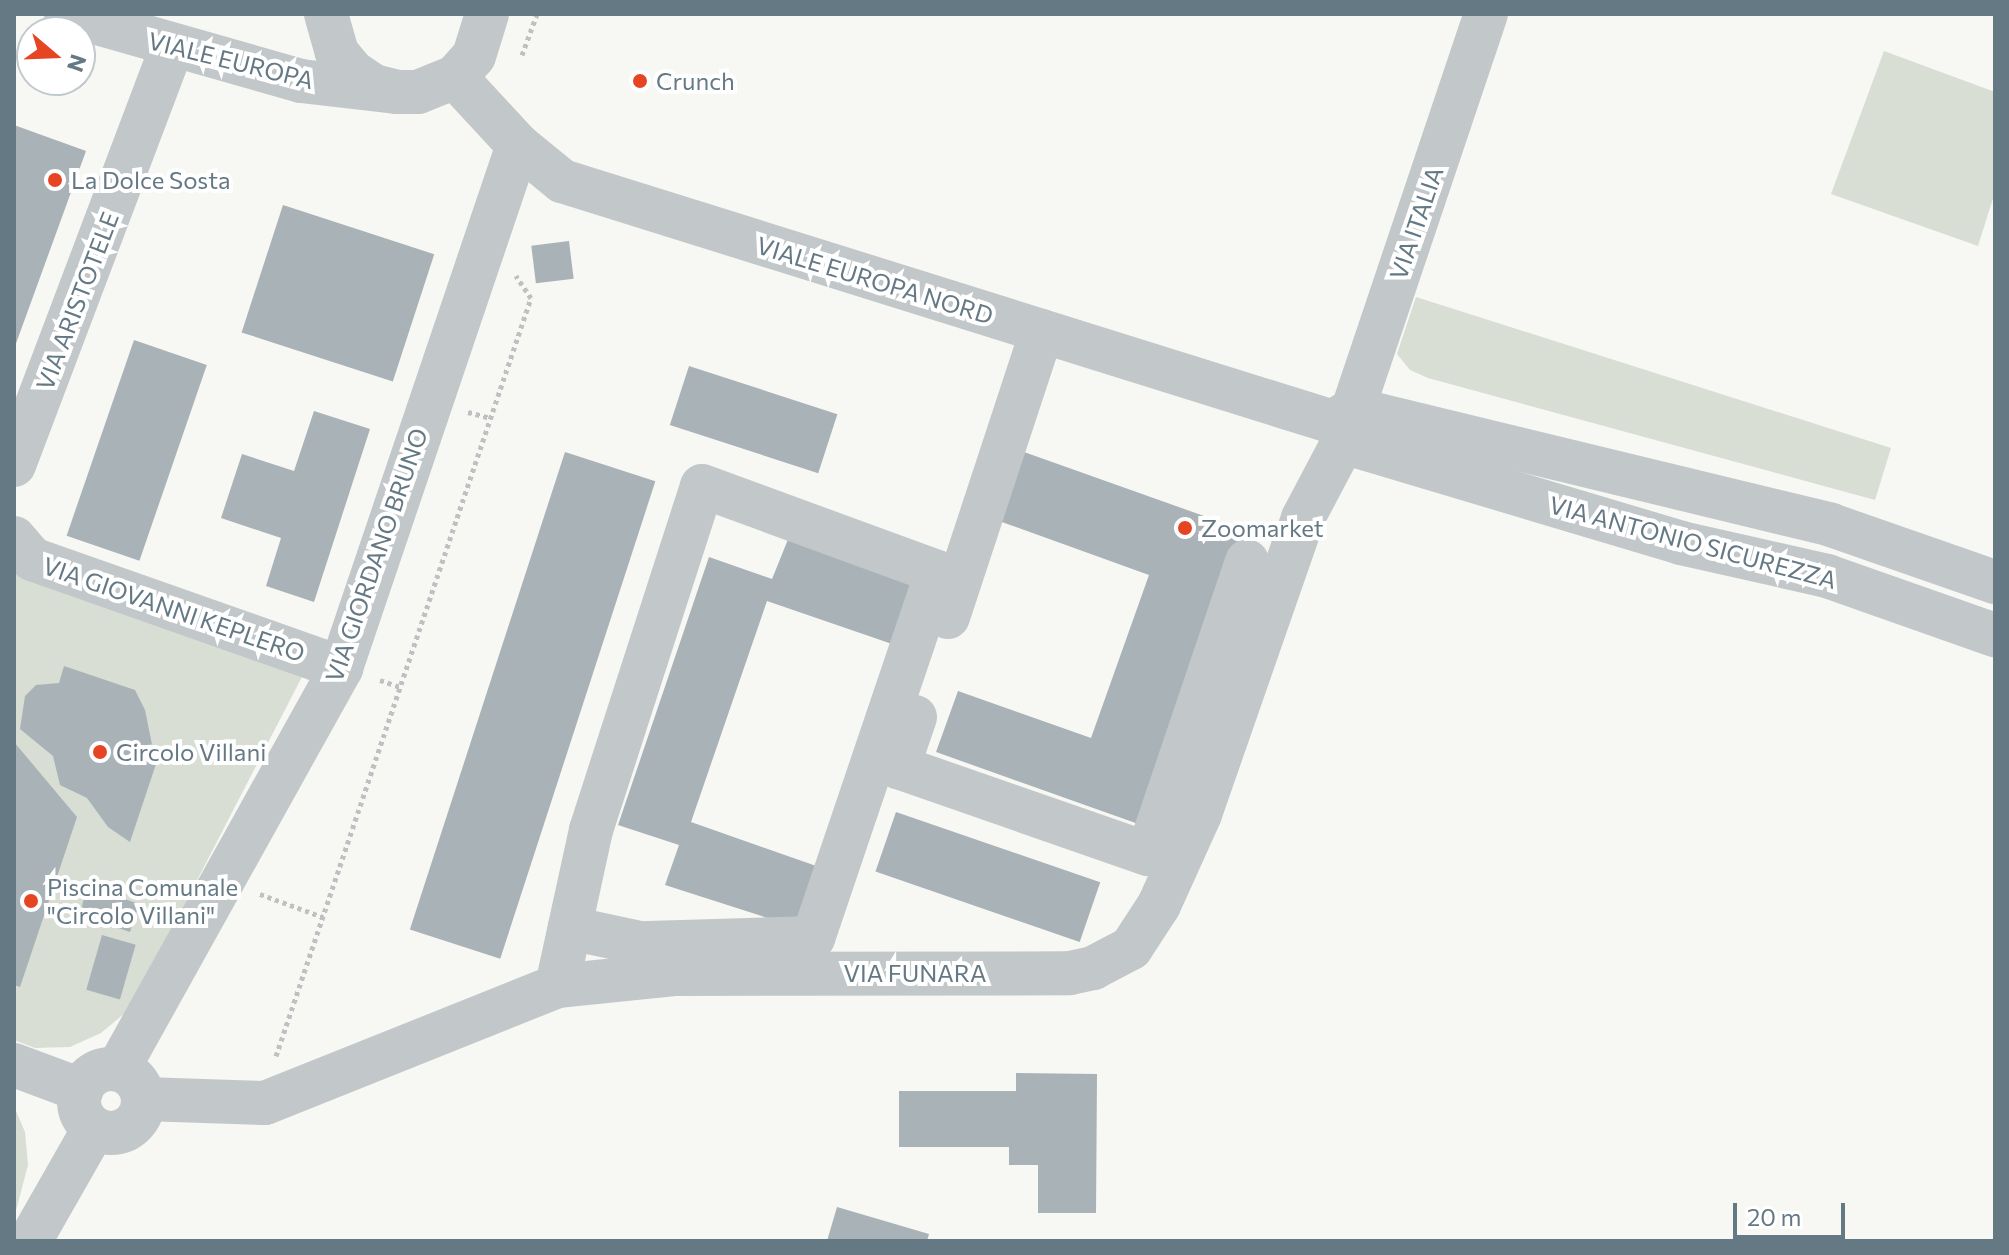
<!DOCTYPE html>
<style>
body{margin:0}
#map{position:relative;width:2009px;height:1255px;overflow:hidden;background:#f7f7f3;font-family:Commissioner,sans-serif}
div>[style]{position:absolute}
.green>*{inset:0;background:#d8ded4}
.building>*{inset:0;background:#a8b2b7;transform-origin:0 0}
.path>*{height:5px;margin-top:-2.5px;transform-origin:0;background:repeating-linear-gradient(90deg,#bec0c2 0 4px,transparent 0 8px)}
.minor>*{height:44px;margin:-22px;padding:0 22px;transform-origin:22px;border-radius:22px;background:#c2c7c9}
.minor>.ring{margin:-22px;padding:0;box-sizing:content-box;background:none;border:44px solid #c2c7c9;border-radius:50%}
.dots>*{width:22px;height:22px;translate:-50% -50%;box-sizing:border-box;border:4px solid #fff;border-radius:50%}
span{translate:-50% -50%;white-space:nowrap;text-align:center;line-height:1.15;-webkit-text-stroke:8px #fff;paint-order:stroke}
.street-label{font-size:24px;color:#657985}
.poi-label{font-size:24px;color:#657985}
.left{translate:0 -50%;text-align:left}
.frame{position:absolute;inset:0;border:16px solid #657985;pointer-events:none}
.north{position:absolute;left:16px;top:16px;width:80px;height:80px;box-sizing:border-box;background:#fff;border:2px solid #c1c9ce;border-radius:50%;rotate:109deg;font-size:22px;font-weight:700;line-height:32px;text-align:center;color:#657985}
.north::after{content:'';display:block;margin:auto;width:28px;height:36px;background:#e64524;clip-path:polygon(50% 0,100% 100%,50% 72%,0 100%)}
.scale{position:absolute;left:1733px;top:1203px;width:112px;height:36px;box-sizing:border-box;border:4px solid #657985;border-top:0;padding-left:10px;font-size:24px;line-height:28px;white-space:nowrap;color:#657985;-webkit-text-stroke:6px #fff;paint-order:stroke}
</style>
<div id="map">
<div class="green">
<i style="clip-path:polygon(1884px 51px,1995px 92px,1995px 192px,1978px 246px,1831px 194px)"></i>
<i style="clip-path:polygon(1416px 297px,1891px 448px,1875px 500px,1428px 378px,1410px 370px,1397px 354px)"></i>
<i style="clip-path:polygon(19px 571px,305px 671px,131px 1008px,101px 1033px,70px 1047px,35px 1048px,14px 1040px,14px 573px)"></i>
<i style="clip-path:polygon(14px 1106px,25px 1132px,28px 1165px,14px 1218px)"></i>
</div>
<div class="building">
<i style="clip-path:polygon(14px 125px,86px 151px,14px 349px)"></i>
<i style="left:283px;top:205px;width:159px;height:134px;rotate:18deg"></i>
<i style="left:569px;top:241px;width:38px;height:38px;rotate:83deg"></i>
<i style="left:134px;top:340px;width:77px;height:207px;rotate:19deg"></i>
<i style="left:689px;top:366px;width:156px;height:62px;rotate:18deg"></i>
<i style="clip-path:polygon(314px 411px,370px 429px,314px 602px,266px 586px,281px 538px,221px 518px,242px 454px,294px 471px)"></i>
<i style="left:565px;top:452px;width:95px;height:502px;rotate:18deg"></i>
<i style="clip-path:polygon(1024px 452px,1249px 532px,1144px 826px,936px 752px,958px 691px,1091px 738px,1149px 575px,999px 521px)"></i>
<i style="clip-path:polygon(789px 537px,914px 586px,895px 645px,767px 601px,691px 822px,822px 868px,799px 928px,665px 885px,679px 845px,618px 825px,709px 557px,772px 579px)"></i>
<i style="clip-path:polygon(64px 666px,135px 690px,145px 710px,156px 764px,130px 842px,108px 827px,87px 798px,60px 785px,53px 756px,20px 729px,25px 696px,36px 685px,59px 683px)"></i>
<i style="clip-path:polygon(14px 742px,77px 817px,20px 987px,14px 985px)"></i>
<i style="left:896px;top:812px;width:216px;height:63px;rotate:19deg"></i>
<i style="clip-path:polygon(87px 886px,139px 904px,130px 932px,89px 918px,82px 906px)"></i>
<i style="left:102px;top:935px;width:35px;height:57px;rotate:16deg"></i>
<i style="clip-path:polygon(1016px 1073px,1097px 1074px,1096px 1213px,1038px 1213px,1038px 1165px,1009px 1165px,1009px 1147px,899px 1147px,899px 1091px,1016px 1091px)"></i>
<i style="clip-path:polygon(837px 1207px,929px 1234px,927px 1241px,827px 1241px)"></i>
</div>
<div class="path">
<i style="left:522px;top:55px;width:44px;rotate:-69.9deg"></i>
<i style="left:468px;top:412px;width:23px;rotate:15deg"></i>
<i style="left:380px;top:680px;width:21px;rotate:19deg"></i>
<i style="left:260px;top:894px;width:67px;rotate:20.1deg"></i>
<i style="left:276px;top:1056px;width:800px;rotate:-71.41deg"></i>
<i style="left:531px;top:298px;width:27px;rotate:-124deg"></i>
</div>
<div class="minor">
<i style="left:66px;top:14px;width:244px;rotate:15.9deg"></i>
<i style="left:301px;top:81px;width:98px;rotate:6.5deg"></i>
<i style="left:326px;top:14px;width:41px;rotate:74.2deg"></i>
<i style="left:337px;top:53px;width:25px;rotate:50deg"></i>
<i style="left:353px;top:72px;width:25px;rotate:34deg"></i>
<i style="left:374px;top:86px;width:25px;rotate:14deg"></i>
<i style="left:398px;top:92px;width:20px"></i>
<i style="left:418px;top:92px;width:40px;rotate:-22deg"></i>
<i style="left:455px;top:77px;width:28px;rotate:-48deg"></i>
<i style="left:474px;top:56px;width:44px;rotate:-72.8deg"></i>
<i style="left:455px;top:77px;width:93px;rotate:47.2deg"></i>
<i style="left:518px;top:145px;width:57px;rotate:39.3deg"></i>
<i style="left:562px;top:181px;width:808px;rotate:17.36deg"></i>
<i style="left:1353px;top:409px;width:492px;rotate:13.6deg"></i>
<i style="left:1831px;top:525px;width:174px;rotate:19.2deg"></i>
<i style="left:1333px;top:422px;width:24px;rotate:-33deg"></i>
<i style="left:1353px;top:409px;width:417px;rotate:-71.4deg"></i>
<i style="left:1343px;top:442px;width:353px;rotate:16.6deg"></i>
<i style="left:1681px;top:543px;width:150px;rotate:12.7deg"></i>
<i style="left:1827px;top:576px;width:178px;rotate:19.4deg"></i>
<i style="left:14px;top:465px;width:447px;rotate:-69.3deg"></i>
<i style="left:14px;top:538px;width:28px;rotate:49deg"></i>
<i style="left:32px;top:559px;width:328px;rotate:19.4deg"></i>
<i style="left:948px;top:617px;width:301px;rotate:-71.8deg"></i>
<i style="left:915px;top:717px;width:53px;rotate:108.8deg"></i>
<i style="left:898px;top:767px;width:265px;rotate:19.2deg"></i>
<i style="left:1148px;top:854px;width:309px;rotate:-71.3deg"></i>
<i style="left:557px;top:986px;width:160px;rotate:-77.7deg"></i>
<i style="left:591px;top:830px;width:361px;rotate:-72.1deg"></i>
<i style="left:702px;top:486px;width:250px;rotate:20.1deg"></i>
<i style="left:937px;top:572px;width:386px;rotate:108.7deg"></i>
<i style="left:813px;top:938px;width:173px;rotate:178.3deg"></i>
<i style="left:640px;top:943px;width:72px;rotate:-167.9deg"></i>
<i style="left:14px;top:1065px;width:72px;rotate:20.5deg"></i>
<i class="ring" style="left:79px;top:1069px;width:20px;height:20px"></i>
<i style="left:118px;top:1069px;width:459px;rotate:-60.9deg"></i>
<i style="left:341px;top:668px;width:552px;rotate:-71.3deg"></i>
<i style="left:144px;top:1099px;width:121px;rotate:1.9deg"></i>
<i style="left:265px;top:1103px;width:315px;rotate:-21.8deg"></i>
<i style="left:557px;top:986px;width:120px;rotate:-5.8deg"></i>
<i style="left:676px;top:974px;width:394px;rotate:-0.1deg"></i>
<i style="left:1070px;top:973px;width:24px;rotate:-12deg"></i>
<i style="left:1093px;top:968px;width:43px;rotate:-27.8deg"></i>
<i style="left:1131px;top:948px;width:51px;rotate:-56.9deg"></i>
<i style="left:1159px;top:905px;width:100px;rotate:-65.7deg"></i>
<i style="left:1200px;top:814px;width:313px;rotate:-70.8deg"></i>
<i style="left:1303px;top:518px;width:86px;rotate:-62.2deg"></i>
<i style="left:30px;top:1241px;width:129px;rotate:-60.3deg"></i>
</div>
<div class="dots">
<i style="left:640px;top:81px;background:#e64524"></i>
<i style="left:55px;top:180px;background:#e64524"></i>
<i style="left:1185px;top:528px;background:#e64524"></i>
<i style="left:100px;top:752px;background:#e64524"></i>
<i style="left:31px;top:901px;background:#e64524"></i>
</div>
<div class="street-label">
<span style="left:231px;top:60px;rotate:14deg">VIALE EUROPA</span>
<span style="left:1416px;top:223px;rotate:-71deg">VIA ITALIA</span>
<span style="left:875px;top:280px;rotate:17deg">VIALE EUROPA NORD</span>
<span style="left:77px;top:301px;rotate:-69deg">VIA ARISTOTELE</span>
<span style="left:1693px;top:542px;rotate:15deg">VIA ANTONIO SICUREZZA</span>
<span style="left:376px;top:555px;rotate:-71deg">VIA GIORDANO BRUNO</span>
<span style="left:174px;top:609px;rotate:19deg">VIA GIOVANNI KEPLERO</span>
<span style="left:915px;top:973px">VIA FUNARA</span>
</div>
<div class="poi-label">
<span class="left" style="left:656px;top:81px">Crunch</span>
<span class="left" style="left:71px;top:180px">La Dolce Sosta</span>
<span class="left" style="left:1201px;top:528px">Zoomarket</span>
<span class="left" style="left:116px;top:752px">Circolo Villani</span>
<span class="left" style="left:47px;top:901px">Piscina Comunale<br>"Circolo Villani"</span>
</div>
<div class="frame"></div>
<div class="north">N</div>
<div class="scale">20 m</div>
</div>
